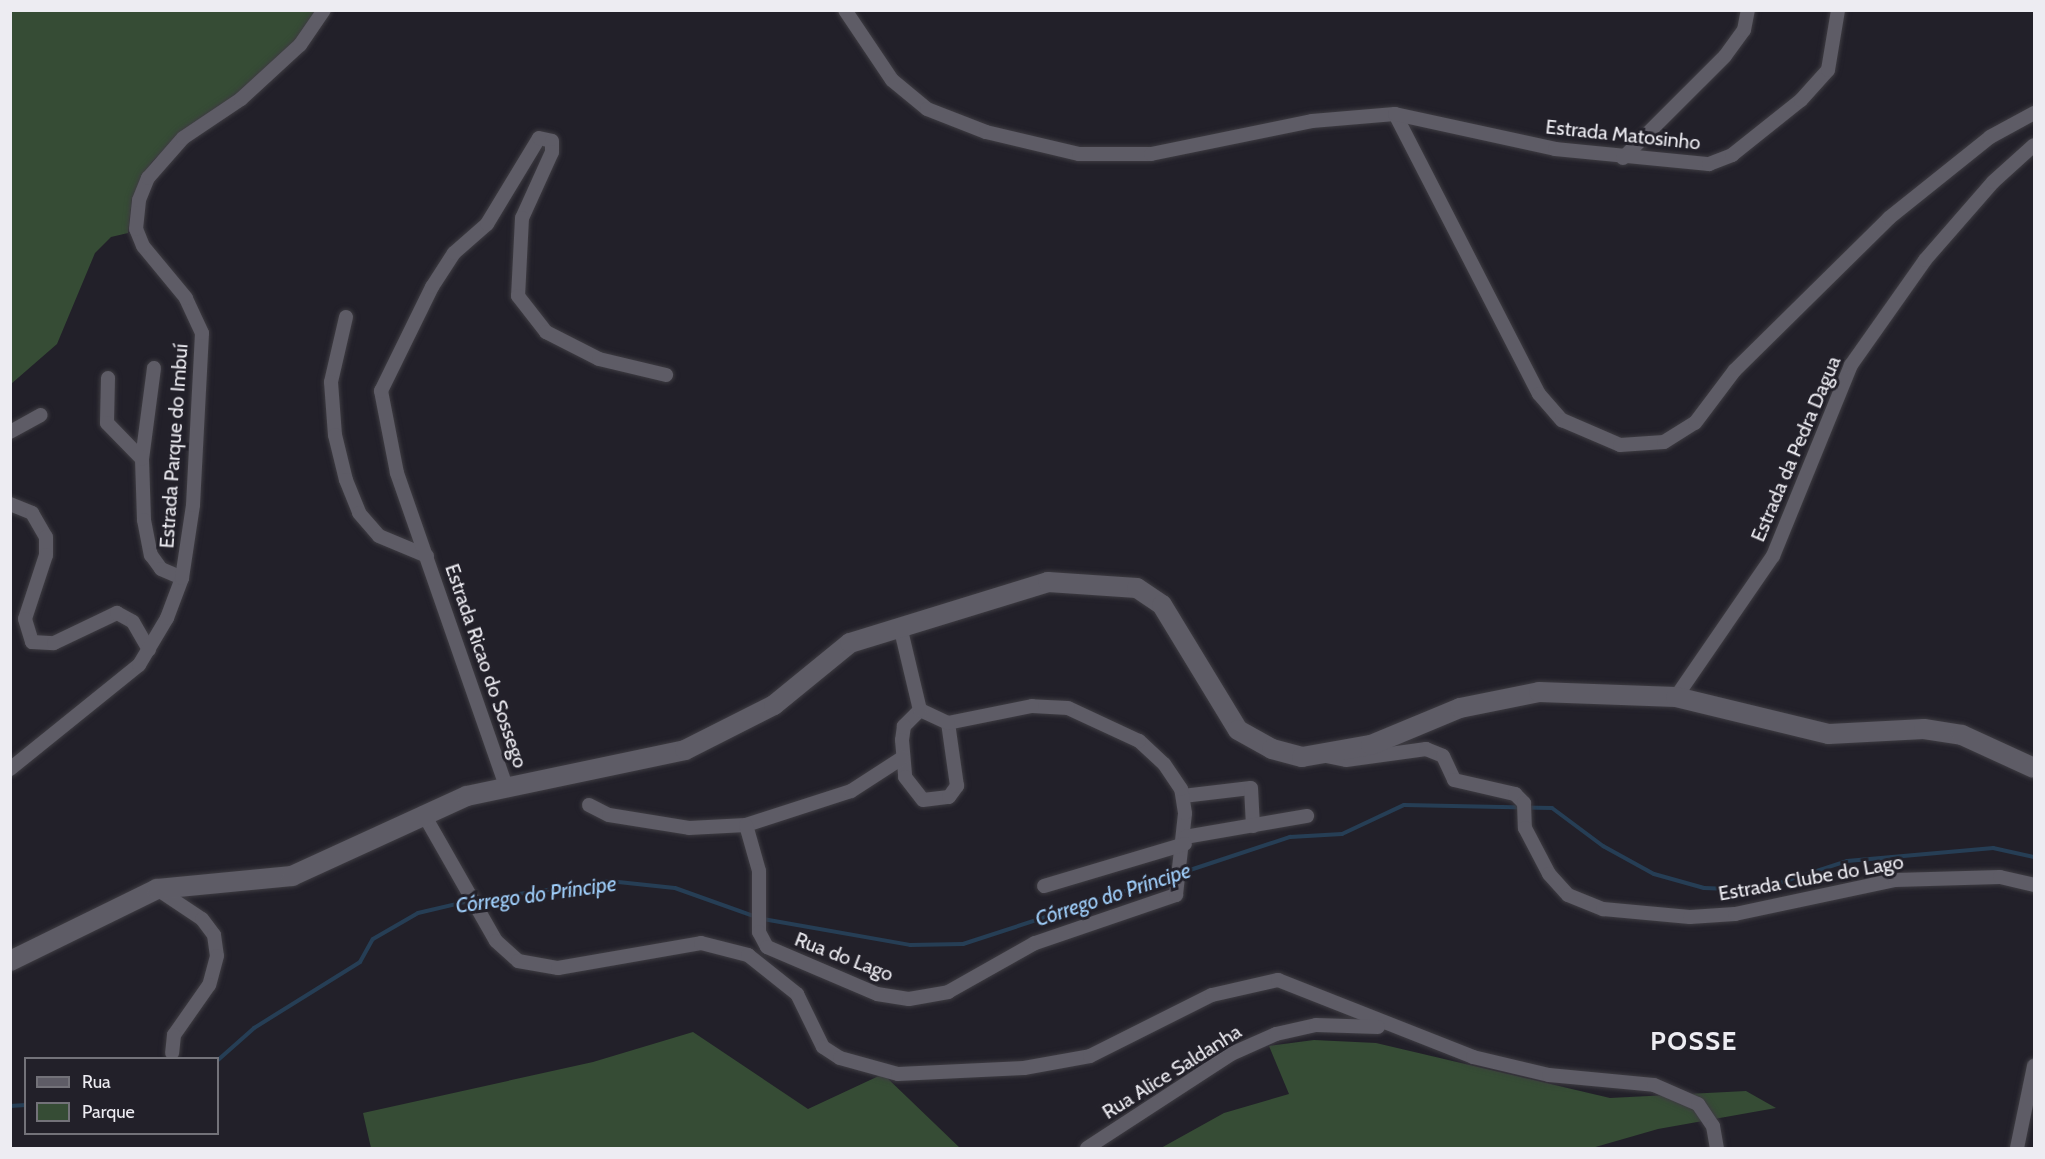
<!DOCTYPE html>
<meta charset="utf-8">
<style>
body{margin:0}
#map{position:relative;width:2045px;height:1159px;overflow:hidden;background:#222029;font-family:Cabin,sans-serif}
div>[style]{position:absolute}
.green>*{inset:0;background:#364c35}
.stream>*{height:4px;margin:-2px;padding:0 2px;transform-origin:2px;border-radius:2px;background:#263e55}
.roads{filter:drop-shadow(0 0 2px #3e3c42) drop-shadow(0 0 2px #3e3c42)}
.street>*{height:14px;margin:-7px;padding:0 7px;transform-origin:7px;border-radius:7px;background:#5e5c66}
.secondary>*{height:20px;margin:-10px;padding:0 10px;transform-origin:10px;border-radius:10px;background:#5e5c66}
span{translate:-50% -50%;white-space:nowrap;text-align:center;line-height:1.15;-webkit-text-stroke:6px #222029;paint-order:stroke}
.street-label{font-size:20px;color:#edecf2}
.water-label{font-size:21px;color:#9fcefa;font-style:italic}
.district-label{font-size:26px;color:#edecf2;font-weight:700;letter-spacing:1.5px}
.frame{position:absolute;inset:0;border:12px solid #edecf2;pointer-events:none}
.legend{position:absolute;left:24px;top:1057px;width:195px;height:78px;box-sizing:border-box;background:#222029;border:2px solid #737279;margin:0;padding:8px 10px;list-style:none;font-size:18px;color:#edecf2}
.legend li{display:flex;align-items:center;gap:12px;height:30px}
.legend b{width:30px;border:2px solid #737279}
</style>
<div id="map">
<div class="green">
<i style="clip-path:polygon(10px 11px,315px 11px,293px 50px,226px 110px,177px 136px,151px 163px,132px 198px,128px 233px,111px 237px,95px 253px,57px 344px,11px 384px)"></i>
<i style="clip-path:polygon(693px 1032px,808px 1109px,883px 1074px,960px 1148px,371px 1148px,363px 1113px,593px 1062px)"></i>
<i style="clip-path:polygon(1314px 1040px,1376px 1043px,1610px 1098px,1746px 1091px,1776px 1108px,1658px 1129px,1592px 1148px,1161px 1148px,1224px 1113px,1289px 1094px,1269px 1046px)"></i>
</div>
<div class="stream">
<i style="left:1181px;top:873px;width:115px;rotate:-18.3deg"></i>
<i style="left:1290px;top:837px;width:52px;rotate:-3.3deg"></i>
<i style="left:1342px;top:834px;width:68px;rotate:-25.1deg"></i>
<i style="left:1404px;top:805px;width:148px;rotate:1.2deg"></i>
<i style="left:1552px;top:808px;width:64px;rotate:36.7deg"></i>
<i style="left:1603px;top:846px;width:58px;rotate:28.8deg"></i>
<i style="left:1654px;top:874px;width:52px;rotate:15.6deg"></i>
<i style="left:1704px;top:888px;width:54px;rotate:2.1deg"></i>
<i style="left:1758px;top:890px;width:94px;rotate:-18deg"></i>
<i style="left:1847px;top:861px;width:147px;rotate:-5.1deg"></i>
<i style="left:1993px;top:848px;width:42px;rotate:12.4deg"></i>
<i style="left:476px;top:900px;width:134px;rotate:-8.1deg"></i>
<i style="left:609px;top:881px;width:66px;rotate:6.1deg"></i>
<i style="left:675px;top:888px;width:86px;rotate:19.7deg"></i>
<i style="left:763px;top:919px;width:149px;rotate:10deg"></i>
<i style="left:910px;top:945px;width:53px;rotate:-1.1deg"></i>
<i style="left:963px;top:944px;width:222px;rotate:-18.1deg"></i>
<i style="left:218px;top:1060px;width:48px;rotate:-41.6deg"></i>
<i style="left:254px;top:1028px;width:125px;rotate:-31.9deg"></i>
<i style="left:360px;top:962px;width:26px;rotate:-61deg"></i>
<i style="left:373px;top:939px;width:52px;rotate:-30deg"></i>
<i style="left:418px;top:913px;width:52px;rotate:-13.2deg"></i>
<i style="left:10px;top:1106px;width:16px;rotate:-4deg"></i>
</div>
<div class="roads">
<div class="street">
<i style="left:845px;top:10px;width:84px;rotate:56.1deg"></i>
<i style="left:892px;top:80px;width:45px;rotate:39.6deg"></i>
<i style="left:927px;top:109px;width:63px;rotate:21.3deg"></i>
<i style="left:986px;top:132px;width:96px;rotate:13.3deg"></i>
<i style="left:1079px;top:154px;width:72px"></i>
<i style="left:1151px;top:154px;width:164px;rotate:-11.6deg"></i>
<i style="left:1312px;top:121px;width:83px;rotate:-4.8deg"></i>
<i style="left:1395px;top:114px;width:315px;rotate:62.8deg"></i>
<i style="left:1539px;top:394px;width:35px;rotate:49deg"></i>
<i style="left:1562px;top:420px;width:63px;rotate:23.3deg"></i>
<i style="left:1620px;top:445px;width:44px;rotate:-3.9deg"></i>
<i style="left:1664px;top:442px;width:36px;rotate:-32deg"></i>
<i style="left:1695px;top:423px;width:66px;rotate:-53deg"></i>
<i style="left:1735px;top:370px;width:216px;rotate:-44.6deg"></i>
<i style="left:1889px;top:218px;width:129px;rotate:-38.7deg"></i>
<i style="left:1990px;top:137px;width:50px;rotate:-28.6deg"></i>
<i style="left:1395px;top:114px;width:164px;rotate:12.3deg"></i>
<i style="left:1555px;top:149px;width:155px;rotate:5.6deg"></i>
<i style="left:1709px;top:164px;width:25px;rotate:-21deg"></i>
<i style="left:1732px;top:155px;width:88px;rotate:-38.6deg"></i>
<i style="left:1801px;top:100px;width:40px;rotate:-48deg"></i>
<i style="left:1828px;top:70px;width:61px;rotate:-80.5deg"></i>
<i style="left:1623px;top:158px;width:144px;rotate:-45deg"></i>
<i style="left:1725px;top:56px;width:32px;rotate:-54deg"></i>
<i style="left:1744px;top:30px;width:20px;rotate:-79deg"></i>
<i style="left:346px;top:317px;width:67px;rotate:103deg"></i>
<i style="left:331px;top:382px;width:53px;rotate:85.7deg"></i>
<i style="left:335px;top:435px;width:46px;rotate:76.3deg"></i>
<i style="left:346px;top:480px;width:35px;rotate:68deg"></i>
<i style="left:359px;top:513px;width:30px;rotate:49deg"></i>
<i style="left:379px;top:536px;width:52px;rotate:22.6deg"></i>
<i style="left:154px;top:368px;width:92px;rotate:97.5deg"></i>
<i style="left:142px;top:459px;width:61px;rotate:88.1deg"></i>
<i style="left:144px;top:520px;width:36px;rotate:79deg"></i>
<i style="left:151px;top:555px;width:17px;rotate:54deg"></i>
<i style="left:161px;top:569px;width:23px;rotate:23deg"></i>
<i style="left:108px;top:378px;width:45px;rotate:91.3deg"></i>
<i style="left:107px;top:423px;width:50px;rotate:45.8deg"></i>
<i style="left:10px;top:432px;width:35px;rotate:-29deg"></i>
<i style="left:10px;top:504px;width:24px;rotate:22deg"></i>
<i style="left:32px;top:513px;width:28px;rotate:60deg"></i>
<i style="left:46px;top:537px;width:18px;rotate:90deg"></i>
<i style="left:46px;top:555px;width:67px;rotate:108.2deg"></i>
<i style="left:25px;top:619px;width:24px;rotate:73deg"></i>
<i style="left:32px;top:642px;width:22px;rotate:3deg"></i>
<i style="left:54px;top:643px;width:70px;rotate:-25.5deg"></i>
<i style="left:117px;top:613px;width:18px;rotate:29deg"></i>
<i style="left:133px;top:622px;width:32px;rotate:60deg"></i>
<i style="left:1676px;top:697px;width:171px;rotate:-55.5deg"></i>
<i style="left:1773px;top:556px;width:206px;rotate:-67.8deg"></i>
<i style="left:1851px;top:365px;width:128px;rotate:-54.8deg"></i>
<i style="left:1925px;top:260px;width:103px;rotate:-48.9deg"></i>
<i style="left:1993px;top:182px;width:55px;rotate:-42.1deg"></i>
<i style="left:920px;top:710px;width:23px;rotate:135deg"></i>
<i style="left:904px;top:726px;width:14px;rotate:98deg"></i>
<i style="left:902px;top:740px;width:37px;rotate:85deg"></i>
<i style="left:905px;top:777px;width:29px;rotate:52deg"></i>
<i style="left:923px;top:800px;width:26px;rotate:-7deg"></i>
<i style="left:949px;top:797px;width:14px;rotate:-54deg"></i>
<i style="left:957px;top:786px;width:64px;rotate:-98.1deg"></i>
<i style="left:1326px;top:756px;width:20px;rotate:11deg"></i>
<i style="left:1346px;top:760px;width:81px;rotate:-7.8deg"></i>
<i style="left:1426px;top:749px;width:18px;rotate:22deg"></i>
<i style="left:1443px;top:756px;width:26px;rotate:65deg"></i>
<i style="left:1454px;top:780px;width:63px;rotate:12.9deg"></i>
<i style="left:1515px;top:794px;width:13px;rotate:45deg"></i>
<i style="left:1524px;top:803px;width:25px;rotate:88deg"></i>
<i style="left:1525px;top:828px;width:52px;rotate:62.4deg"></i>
<i style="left:1549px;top:874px;width:28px;rotate:48deg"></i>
<i style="left:1568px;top:895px;width:38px;rotate:22deg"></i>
<i style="left:1603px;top:909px;width:87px;rotate:5.3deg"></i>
<i style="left:1690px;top:917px;width:45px;rotate:-3.8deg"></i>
<i style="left:1735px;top:914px;width:164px;rotate:-12deg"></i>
<i style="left:1895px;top:880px;width:105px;rotate:-1.6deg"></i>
<i style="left:2000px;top:877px;width:35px;rotate:13deg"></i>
<i style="left:10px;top:769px;width:166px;rotate:-38.9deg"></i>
<i style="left:139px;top:665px;width:55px;rotate:-59.2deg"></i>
<i style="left:167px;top:618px;width:43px;rotate:-69.4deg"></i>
<i style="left:182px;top:578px;width:74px;rotate:-81.4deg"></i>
<i style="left:193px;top:505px;width:172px;rotate:-87deg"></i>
<i style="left:202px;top:333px;width:38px;rotate:-115deg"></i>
<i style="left:186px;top:298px;width:67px;rotate:-129.6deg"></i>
<i style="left:143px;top:246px;width:18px;rotate:-112deg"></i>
<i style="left:136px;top:229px;width:29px;rotate:-84deg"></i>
<i style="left:139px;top:200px;width:24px;rotate:-68deg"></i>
<i style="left:148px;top:178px;width:53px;rotate:-48.8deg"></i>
<i style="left:183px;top:138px;width:70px;rotate:-33.9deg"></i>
<i style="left:241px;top:99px;width:80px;rotate:-42.5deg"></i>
<i style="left:300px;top:45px;width:42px;rotate:-55.6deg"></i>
<i style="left:507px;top:789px;width:335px;rotate:-109.2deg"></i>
<i style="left:397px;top:473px;width:84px;rotate:-101deg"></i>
<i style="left:381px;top:391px;width:116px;rotate:-63.9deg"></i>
<i style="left:432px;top:287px;width:40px;rotate:-57.1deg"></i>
<i style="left:454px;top:253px;width:44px;rotate:-41.3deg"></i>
<i style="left:487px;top:224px;width:100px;rotate:-58.8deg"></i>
<i style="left:539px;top:138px;width:13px;rotate:13deg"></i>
<i style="left:552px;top:141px;width:11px;rotate:90deg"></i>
<i style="left:552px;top:152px;width:72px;rotate:114.4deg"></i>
<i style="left:522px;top:218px;width:78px;rotate:92.9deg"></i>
<i style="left:518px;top:296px;width:46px;rotate:52.1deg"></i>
<i style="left:546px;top:332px;width:59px;rotate:27deg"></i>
<i style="left:599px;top:359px;width:69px;rotate:13.4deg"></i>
<i style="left:1183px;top:796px;width:68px;rotate:-6.7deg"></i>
<i style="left:1251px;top:788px;width:38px;rotate:87deg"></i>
<i style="left:589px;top:805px;width:22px;rotate:27deg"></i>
<i style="left:609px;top:815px;width:81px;rotate:9.2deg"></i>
<i style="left:689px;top:828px;width:57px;rotate:-3deg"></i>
<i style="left:746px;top:825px;width:110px;rotate:-17.9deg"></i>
<i style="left:851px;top:791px;width:61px;rotate:-32.9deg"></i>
<i style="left:423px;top:813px;width:147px;rotate:60.3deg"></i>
<i style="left:496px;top:941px;width:30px;rotate:42deg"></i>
<i style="left:518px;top:961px;width:41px;rotate:9.9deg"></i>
<i style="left:558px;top:968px;width:145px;rotate:-9.9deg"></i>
<i style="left:701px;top:943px;width:49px;rotate:14.3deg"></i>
<i style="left:748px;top:955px;width:63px;rotate:38.5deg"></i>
<i style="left:797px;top:994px;width:59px;rotate:63.9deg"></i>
<i style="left:823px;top:1047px;width:20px;rotate:33deg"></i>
<i style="left:840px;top:1058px;width:60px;rotate:15.4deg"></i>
<i style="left:898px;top:1074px;width:126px;rotate:-2.7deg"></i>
<i style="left:1024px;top:1068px;width:67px;rotate:-10.3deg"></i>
<i style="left:1090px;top:1056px;width:136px;rotate:-26.6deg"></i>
<i style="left:1212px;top:995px;width:68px;rotate:-12.8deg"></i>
<i style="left:1278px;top:980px;width:210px;rotate:21.5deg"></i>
<i style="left:1473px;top:1057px;width:78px;rotate:13.3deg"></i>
<i style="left:1549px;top:1075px;width:105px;rotate:5.4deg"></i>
<i style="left:1654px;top:1085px;width:48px;rotate:23.4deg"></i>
<i style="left:1698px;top:1104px;width:27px;rotate:56deg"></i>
<i style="left:1713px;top:1126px;width:22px;rotate:80deg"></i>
<i style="left:746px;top:825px;width:48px;rotate:74.2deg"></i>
<i style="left:759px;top:871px;width:61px;rotate:90deg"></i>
<i style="left:759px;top:932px;width:17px;rotate:62deg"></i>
<i style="left:767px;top:947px;width:120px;rotate:23.1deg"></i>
<i style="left:877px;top:994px;width:32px;rotate:9deg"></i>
<i style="left:909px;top:999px;width:40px;rotate:-10deg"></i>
<i style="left:948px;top:992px;width:100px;rotate:-29.4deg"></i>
<i style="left:1035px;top:943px;width:149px;rotate:-18.8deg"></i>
<i style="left:1176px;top:895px;width:82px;rotate:-83.7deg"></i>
<i style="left:1185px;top:813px;width:24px;rotate:-99deg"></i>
<i style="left:1181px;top:789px;width:30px;rotate:-124deg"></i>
<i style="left:1164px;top:764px;width:34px;rotate:-137deg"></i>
<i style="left:1139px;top:741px;width:78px;rotate:-155.1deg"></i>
<i style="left:1068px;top:708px;width:36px;rotate:-177deg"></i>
<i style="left:1032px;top:706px;width:86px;rotate:168.6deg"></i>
<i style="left:948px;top:723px;width:31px;rotate:-155deg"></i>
<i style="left:920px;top:710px;width:86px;rotate:-103.4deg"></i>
<i style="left:1185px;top:837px;width:124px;rotate:-9.8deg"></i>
<i style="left:1044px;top:886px;width:147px;rotate:-16.6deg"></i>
<i style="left:157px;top:889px;width:54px;rotate:33.7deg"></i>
<i style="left:202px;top:919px;width:20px;rotate:53deg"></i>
<i style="left:214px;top:935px;width:21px;rotate:82deg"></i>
<i style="left:217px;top:956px;width:30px;rotate:105deg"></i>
<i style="left:209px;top:985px;width:61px;rotate:125deg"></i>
<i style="left:174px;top:1035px;width:18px;rotate:96deg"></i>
<i style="left:1087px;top:1148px;width:172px;rotate:-33.1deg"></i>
<i style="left:1231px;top:1054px;width:49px;rotate:-24deg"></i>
<i style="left:1276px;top:1034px;width:41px;rotate:-12.7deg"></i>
<i style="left:1316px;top:1025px;width:62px;rotate:1.8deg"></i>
<i style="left:2017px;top:1148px;width:84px;rotate:-78.3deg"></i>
</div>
<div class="secondary">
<i style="left:10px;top:961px;width:164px;rotate:-26.1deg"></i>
<i style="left:157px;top:889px;width:136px;rotate:-5.5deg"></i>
<i style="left:292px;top:876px;width:192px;rotate:-24.6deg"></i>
<i style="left:467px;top:796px;width:223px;rotate:-11.9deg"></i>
<i style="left:685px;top:750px;width:100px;rotate:-26.8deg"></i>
<i style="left:774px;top:705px;width:98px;rotate:-39.2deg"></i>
<i style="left:850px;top:643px;width:207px;rotate:-17.1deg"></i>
<i style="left:1048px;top:582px;width:89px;rotate:3.9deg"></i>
<i style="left:1137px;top:588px;width:30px;rotate:34deg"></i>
<i style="left:1162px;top:605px;width:146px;rotate:58.7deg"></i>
<i style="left:1238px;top:730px;width:39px;rotate:29deg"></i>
<i style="left:1272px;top:749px;width:31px;rotate:15deg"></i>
<i style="left:1302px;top:757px;width:70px;rotate:-9.9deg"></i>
<i style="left:1371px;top:745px;width:96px;rotate:-22.6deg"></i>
<i style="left:1460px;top:708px;width:81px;rotate:-11.4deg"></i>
<i style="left:1539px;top:692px;width:137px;rotate:2.1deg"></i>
<i style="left:1676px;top:697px;width:157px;rotate:13.6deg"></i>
<i style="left:1829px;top:734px;width:95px;rotate:-3deg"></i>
<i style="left:1924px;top:729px;width:38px;rotate:9deg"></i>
<i style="left:1962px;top:735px;width:79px;rotate:24.6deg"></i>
</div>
</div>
<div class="street-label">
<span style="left:1623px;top:135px;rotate:6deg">Estrada Matosinho</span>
<span style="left:174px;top:446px;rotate:-86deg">Estrada Parque do Imbuí</span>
<span style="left:1796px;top:449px;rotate:-67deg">Estrada da Pedra Dagua</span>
<span style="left:486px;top:666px;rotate:71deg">Estrada Ricao do Sossego</span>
<span style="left:1811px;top:878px;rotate:-10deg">Estrada Clube do Lago</span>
<span style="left:844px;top:957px;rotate:21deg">Rua do Lago</span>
<span style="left:1172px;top:1072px;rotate:-32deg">Rua Alice Saldanha</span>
</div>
<div class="water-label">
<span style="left:536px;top:895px;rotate:-8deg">Córrego do Príncipe</span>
<span style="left:1113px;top:895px;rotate:-18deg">Córrego do Príncipe</span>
</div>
<div class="district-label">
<span style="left:1694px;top:1042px">POSSE</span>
</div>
<div class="frame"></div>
<ul class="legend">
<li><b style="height:8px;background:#5e5c66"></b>Rua</li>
<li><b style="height:16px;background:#364c35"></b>Parque</li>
</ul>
</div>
